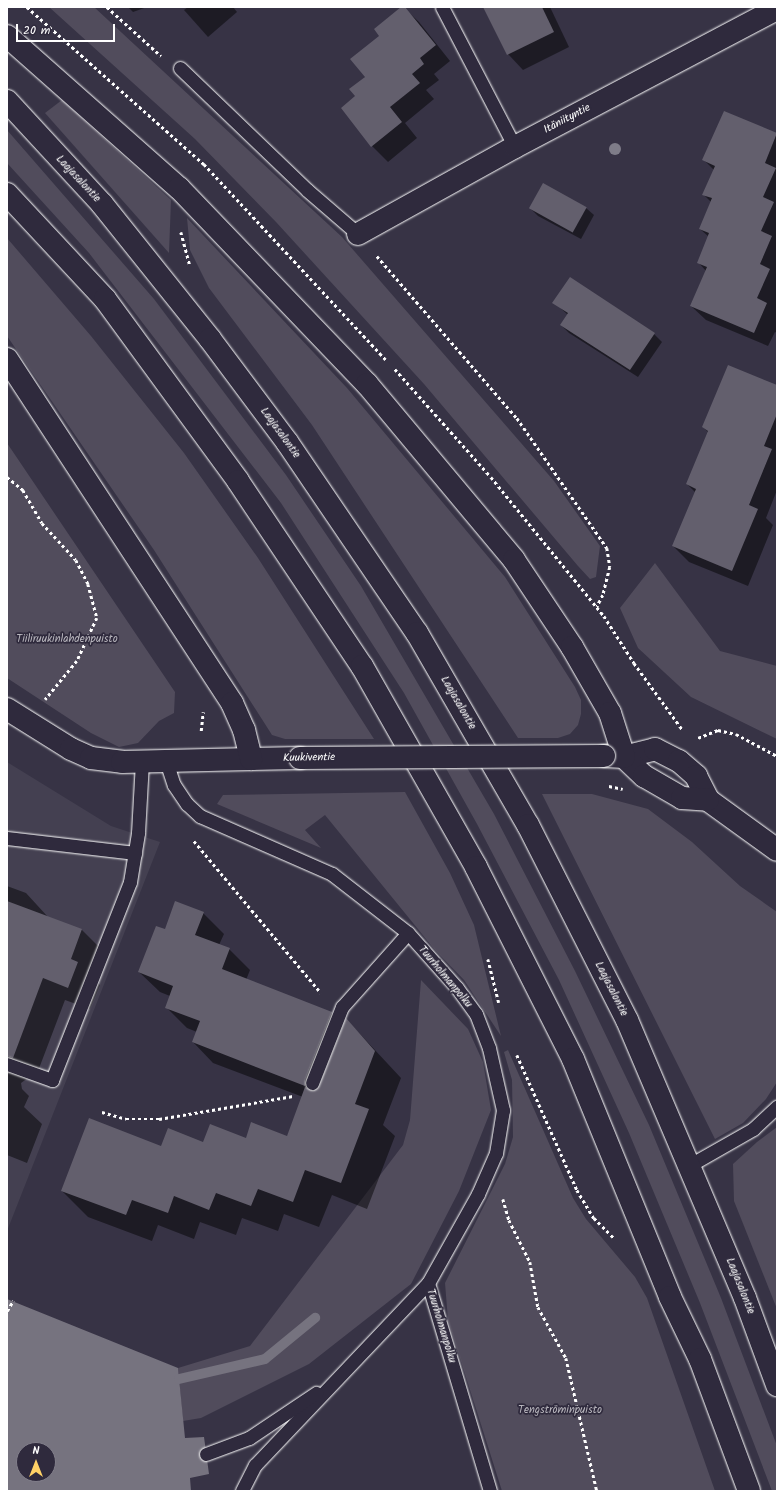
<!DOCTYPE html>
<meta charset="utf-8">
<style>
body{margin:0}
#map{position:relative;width:784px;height:1498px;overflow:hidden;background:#373345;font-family:Kalam,sans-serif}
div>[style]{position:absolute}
.built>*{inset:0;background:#444051}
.green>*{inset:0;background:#514c5c}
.water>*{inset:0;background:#76737f}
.shadow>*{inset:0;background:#0007}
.stream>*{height:10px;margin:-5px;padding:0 5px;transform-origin:5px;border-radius:5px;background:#76737f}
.building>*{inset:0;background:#635f6d;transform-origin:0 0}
.path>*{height:2.5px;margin-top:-1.25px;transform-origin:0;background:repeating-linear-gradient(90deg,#fff 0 3px,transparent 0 6px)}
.roads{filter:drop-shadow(0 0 1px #fff) drop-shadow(0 0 1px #fff)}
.service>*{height:13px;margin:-6.5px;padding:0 6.5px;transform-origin:6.5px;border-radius:6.5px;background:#2f2a3d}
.minor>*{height:22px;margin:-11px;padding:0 11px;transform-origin:11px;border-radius:11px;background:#2f2a3d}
.secondary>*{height:22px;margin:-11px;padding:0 11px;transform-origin:11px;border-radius:11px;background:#2f2a3d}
.primary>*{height:22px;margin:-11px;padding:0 11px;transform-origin:11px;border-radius:11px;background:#2f2a3d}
.path-bridge>*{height:2.5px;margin-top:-1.25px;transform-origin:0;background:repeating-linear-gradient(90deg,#fff 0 3px,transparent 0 6px)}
.bridges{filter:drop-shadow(0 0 1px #fff) drop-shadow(0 0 1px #fff)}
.secondary-bridge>*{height:22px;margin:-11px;padding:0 11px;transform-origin:11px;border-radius:11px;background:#2f2a3d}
.trees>*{width:12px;height:12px;margin:-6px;border-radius:50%;background:#7e7c88}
span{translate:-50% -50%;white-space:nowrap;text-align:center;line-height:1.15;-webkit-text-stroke:3.5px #2f2a3d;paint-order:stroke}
.street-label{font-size:11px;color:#fff}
.park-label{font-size:11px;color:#b9b7be}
.frame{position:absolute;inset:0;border:8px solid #fff;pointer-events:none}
.north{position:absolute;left:16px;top:1442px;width:40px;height:40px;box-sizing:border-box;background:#2f2a3d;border:1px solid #827f8b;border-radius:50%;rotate:0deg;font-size:11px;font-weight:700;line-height:16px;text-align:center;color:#fff}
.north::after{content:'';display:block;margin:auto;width:14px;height:18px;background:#ffd166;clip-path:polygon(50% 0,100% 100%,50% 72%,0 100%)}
.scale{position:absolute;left:16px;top:24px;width:99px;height:18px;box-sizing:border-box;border:2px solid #fff;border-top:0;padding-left:5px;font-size:12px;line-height:14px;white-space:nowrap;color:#fff;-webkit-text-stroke:3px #2f2a3d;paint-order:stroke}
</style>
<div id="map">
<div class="built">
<i style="clip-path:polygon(7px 762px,111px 826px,160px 842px,7px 1231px)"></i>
</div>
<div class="green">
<i style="clip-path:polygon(49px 7px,94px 7px,342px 237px,554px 481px,600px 546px,596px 577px,590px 579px,578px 566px,424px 384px,276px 222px,195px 139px)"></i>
<i style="clip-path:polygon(62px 100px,171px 200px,169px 253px,45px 113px)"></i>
<i style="clip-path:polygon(7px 130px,154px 299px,286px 475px,361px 586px,494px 814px,575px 971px,649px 1125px,721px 1298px,777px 1446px,777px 1491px,772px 1491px,700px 1303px,629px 1133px,559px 980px,477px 824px,404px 693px,281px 503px,89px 253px,7px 163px)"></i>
<i style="clip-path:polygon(187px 218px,347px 388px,505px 577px,575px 687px,581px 700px,581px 714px,578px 725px,570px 734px,558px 738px,518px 738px,312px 425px,209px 288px,190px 250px)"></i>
<i style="clip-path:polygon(7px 238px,91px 336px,184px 453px,258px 558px,374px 739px,285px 739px,272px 735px,154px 550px,7px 336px)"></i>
<i style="clip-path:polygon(7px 443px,175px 692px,174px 713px,159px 721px,138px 743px,119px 747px,91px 733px,7px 678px)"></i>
<i style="clip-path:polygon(655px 563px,720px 651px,777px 666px,777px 739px,691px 697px,638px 648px,620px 608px)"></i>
<i style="clip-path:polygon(405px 792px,450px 873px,474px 925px,501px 1036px,464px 980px,435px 950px,325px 815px,305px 830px,321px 848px,217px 804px,223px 795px)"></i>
<i style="clip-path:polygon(542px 794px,592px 794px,648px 809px,692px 842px,740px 886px,777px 912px,777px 1082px,766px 1099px,743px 1123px,715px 1139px)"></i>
<i style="clip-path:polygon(421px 980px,468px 1029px,483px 1062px,491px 1110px,459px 1191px,411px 1284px,309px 1364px,201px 1418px,183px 1421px,178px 1368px,250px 1346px,403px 1145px,410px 1120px)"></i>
<i style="clip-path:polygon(508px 1050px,573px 1198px,586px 1219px,635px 1277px,647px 1298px,715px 1491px,502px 1491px,448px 1320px,445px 1283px,505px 1164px,513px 1137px,512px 1080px,504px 1052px)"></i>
<i style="clip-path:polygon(777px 1127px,777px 1309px,734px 1201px,733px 1164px,757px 1142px)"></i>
</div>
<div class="water">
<i style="clip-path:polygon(evenodd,7px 1299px,178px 1368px,185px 1438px,204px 1437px,209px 1474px,190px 1478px,191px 1491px,7px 1491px,7px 1299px,24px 1450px,48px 1450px,48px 1474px,24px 1474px,24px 1450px)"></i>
</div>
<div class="shadow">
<i style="clip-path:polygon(128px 7px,147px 7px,133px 12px)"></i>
<i style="clip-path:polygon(188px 7px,233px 7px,237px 12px,208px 37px,184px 10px)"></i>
<i style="clip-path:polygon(403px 7px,419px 22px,450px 61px,434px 74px,439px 80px,426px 90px,434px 99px,405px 123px,417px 138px,388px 162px,372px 146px,357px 97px,381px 36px)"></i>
<i style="clip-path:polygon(484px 7px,550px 7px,569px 47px,523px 70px,508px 54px)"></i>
<i style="clip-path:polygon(724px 112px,777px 135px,777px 333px,775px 332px,768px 346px,706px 320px,691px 306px,706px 271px,698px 262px,709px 237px,700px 229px,711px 202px,703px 194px,714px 170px,704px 160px)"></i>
<i style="clip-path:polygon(530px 208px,586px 208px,594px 215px,581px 239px,538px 216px)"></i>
<i style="clip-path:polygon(554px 302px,654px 334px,662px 342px,638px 377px,569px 333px,561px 325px,568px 315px)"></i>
<i style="clip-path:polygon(777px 386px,777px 490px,766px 518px,773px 525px,748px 586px,689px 562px,673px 546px,696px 493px,687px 484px,709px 433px,703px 427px)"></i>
<i style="clip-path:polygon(7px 886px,26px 893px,48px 917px,82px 930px,104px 952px,94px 979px,100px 985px,90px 1009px,65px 1000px,35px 1079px,28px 1078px,21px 1083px,22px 1089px,29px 1096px,24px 1107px,42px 1124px,27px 1163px,7px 1155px)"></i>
<i style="clip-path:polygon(203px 913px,224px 934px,219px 945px,229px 949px,250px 970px,246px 980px,331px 1013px,344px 1026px,347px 1020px,401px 1078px,383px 1125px,395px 1136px,367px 1209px,332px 1195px,319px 1227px,284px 1214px,278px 1231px,242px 1218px,236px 1235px,200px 1222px,194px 1239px,158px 1225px,152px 1241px,88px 1217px,62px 1191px,162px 1147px,287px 1137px,303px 1097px,213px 1063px,193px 1042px,197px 1032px,187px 1028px,166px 1007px,170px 996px,160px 992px,139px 972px,165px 930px)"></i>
</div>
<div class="stream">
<i style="left:179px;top:1379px;width:88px;rotate:-13.1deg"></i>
<i style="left:265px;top:1359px;width:65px;rotate:-39.4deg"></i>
</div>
<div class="building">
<i style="clip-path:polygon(401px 7px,405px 7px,436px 45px,420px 58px,424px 64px,412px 74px,420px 83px,390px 107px,402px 122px,371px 147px,341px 108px,355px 96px,349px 89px,365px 77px,350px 59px,379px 36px,374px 29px)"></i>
<i style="clip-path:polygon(483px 7px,542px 7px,554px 32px,507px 55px)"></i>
<i style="clip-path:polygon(724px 111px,777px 133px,765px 163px,776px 168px,763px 197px,774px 202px,761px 231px,772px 236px,760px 264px,770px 269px,757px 298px,767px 303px,754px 333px,690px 306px,707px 267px,697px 263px,709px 233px,699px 229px,712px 198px,702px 195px,715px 166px,702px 160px)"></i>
<i style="left:543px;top:183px;width:50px;height:29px;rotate:29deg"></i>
<i style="clip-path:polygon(570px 277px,655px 333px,630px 370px,560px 325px,568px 313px,552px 303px)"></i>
<i style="clip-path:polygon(728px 365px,777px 385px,777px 414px,764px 446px,772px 449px,749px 505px,758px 509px,732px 571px,672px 546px,696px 489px,686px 484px,708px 431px,702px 427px)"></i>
<i style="clip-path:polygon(7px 901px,82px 929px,71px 959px,78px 962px,68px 988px,43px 978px,13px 1058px,7px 1056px)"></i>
<i style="clip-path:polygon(175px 901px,204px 912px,195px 935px,230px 948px,222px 969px,332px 1012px,305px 1080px,305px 1086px,192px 1042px,200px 1021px,165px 1008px,173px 986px,138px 972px,156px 926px,165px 929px)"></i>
<i style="clip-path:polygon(346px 1018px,375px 1051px,355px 1104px,369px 1109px,341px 1183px,305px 1170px,293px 1202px,258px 1189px,251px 1206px,216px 1193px,209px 1210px,174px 1196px,168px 1213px,132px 1200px,126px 1215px,61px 1191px,89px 1118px,161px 1146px,168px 1128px,203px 1142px,210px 1124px,246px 1138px,251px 1122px,287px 1136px,305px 1087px,313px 1091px,319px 1086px)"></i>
</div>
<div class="path">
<i style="left:27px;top:7px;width:237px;rotate:41.6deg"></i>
<i style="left:204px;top:164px;width:267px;rotate:47.1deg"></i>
<i style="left:107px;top:7px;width:73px;rotate:42.2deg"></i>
<i style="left:181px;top:232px;width:35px;rotate:75deg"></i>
<i style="left:377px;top:256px;width:214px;rotate:49.2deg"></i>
<i style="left:517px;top:418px;width:158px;rotate:55.3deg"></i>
<i style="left:607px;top:548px;width:19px;rotate:81deg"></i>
<i style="left:610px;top:567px;width:29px;rotate:104deg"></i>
<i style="left:603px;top:595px;width:13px;rotate:117deg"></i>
<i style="left:395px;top:369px;width:144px;rotate:48.4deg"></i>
<i style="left:491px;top:477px;width:179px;rotate:50.9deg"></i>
<i style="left:604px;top:616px;width:56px;rotate:57.4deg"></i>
<i style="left:634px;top:663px;width:82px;rotate:54deg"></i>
<i style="left:7px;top:477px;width:21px;rotate:39deg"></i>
<i style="left:23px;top:490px;width:38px;rotate:60deg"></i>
<i style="left:42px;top:523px;width:50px;rotate:47.4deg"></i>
<i style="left:76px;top:560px;width:27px;rotate:63deg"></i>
<i style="left:88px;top:584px;width:35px;rotate:75deg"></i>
<i style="left:97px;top:618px;width:47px;rotate:114.9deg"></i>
<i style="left:77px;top:661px;width:50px;rotate:129.4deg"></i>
<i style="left:201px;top:731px;width:19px;rotate:-84deg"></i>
<i style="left:698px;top:738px;width:22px;rotate:-22deg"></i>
<i style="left:718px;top:730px;width:18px;rotate:13deg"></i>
<i style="left:736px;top:734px;width:47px;rotate:28.2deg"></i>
<i style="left:194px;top:841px;width:198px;rotate:50.1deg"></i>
<i style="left:488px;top:959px;width:45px;rotate:76deg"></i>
<i style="left:517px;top:1055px;width:148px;rotate:66deg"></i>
<i style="left:577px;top:1190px;width:33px;rotate:59deg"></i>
<i style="left:594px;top:1218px;width:28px;rotate:45deg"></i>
<i style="left:102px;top:1112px;width:25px;rotate:16deg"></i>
<i style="left:126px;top:1119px;width:33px"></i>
<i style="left:159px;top:1119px;width:136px;rotate:-9.7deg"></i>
<i style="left:503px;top:1199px;width:22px;rotate:74deg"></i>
<i style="left:509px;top:1220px;width:47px;rotate:63.4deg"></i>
<i style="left:530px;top:1262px;width:46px;rotate:79.9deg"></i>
<i style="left:538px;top:1307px;width:58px;rotate:61.2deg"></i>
<i style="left:566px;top:1358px;width:137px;rotate:76.9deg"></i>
<i style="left:7px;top:1311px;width:12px;rotate:-59deg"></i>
</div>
<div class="roads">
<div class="service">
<i style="left:442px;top:7px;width:158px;rotate:62.5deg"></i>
<i style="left:180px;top:68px;width:176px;rotate:43.8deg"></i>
<i style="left:307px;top:190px;width:67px;rotate:40.8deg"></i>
<i style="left:166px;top:761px;width:25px;rotate:72deg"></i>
<i style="left:174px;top:785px;width:23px;rotate:56deg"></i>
<i style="left:187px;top:804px;width:18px;rotate:43deg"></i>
<i style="left:200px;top:816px;width:144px;rotate:23.7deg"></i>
<i style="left:332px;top:874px;width:96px;rotate:37.8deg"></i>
<i style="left:408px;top:933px;width:74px;rotate:48.3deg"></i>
<i style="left:457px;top:988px;width:32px;rotate:54deg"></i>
<i style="left:476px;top:1014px;width:36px;rotate:69deg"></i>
<i style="left:489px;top:1048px;width:64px;rotate:77.3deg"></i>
<i style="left:503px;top:1110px;width:44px;rotate:99.2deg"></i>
<i style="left:496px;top:1153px;width:45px;rotate:113.7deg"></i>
<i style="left:478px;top:1194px;width:102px;rotate:119.3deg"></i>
<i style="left:428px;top:1283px;width:251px;rotate:133.5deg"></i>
<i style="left:255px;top:1465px;width:29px;rotate:117deg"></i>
<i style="left:7px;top:838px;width:129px;rotate:6.7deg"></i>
<i style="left:7px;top:1064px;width:48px;rotate:19.6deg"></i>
<i style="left:52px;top:1080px;width:213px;rotate:-68.5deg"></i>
<i style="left:130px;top:882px;width:50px;rotate:-80.7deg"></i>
<i style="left:138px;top:833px;width:71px;rotate:-86.8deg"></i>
<i style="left:312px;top:1083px;width:82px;rotate:-68.5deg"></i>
<i style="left:342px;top:1007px;width:99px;rotate:-48.3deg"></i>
<i style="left:690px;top:1165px;width:73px;rotate:-29.7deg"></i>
<i style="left:753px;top:1129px;width:33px;rotate:-43deg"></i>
<i style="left:428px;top:1283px;width:217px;rotate:73.4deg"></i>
<i style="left:206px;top:1454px;width:46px;rotate:-20.4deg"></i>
<i style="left:249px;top:1438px;width:81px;rotate:-33.9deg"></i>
</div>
<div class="minor">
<i style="left:358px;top:234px;width:179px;rotate:-29deg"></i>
<i style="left:515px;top:147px;width:296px;rotate:-27.8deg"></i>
<i style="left:7px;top:709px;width:75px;rotate:32deg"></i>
<i style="left:71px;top:749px;width:22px;rotate:24deg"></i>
<i style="left:91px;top:758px;width:31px;rotate:7deg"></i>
<i style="left:122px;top:762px;width:129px;rotate:-1.3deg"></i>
</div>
<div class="secondary">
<i style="left:605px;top:756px;width:19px;rotate:3deg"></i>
<i style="left:624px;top:757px;width:32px;rotate:-14deg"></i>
<i style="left:655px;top:749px;width:27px;rotate:27deg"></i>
<i style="left:679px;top:761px;width:23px;rotate:41deg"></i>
<i style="left:696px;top:776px;width:27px;rotate:63deg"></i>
<i style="left:708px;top:800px;width:85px;rotate:35.9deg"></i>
<i style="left:624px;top:757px;width:28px;rotate:44deg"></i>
<i style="left:644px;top:776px;width:44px;rotate:30.1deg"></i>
<i style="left:682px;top:798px;width:26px;rotate:4deg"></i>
<i style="left:251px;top:759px;width:49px;rotate:-1.2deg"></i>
</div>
<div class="primary">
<i style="left:7px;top:36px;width:230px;rotate:41.5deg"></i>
<i style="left:179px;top:188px;width:272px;rotate:46.2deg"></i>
<i style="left:367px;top:384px;width:229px;rotate:50.1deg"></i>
<i style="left:514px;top:560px;width:105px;rotate:56.3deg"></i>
<i style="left:572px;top:647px;width:76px;rotate:60.1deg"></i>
<i style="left:610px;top:713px;width:46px;rotate:72.3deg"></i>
<i style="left:7px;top:101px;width:140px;rotate:47.3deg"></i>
<i style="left:102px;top:204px;width:173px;rotate:51.3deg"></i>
<i style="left:210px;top:339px;width:129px;rotate:53.2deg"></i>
<i style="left:287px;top:442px;width:231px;rotate:55.8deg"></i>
<i style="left:417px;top:633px;width:222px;rotate:60deg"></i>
<i style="left:528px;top:825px;width:219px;rotate:63.1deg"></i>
<i style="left:627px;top:1020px;width:302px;rotate:67deg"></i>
<i style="left:745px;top:1298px;width:93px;rotate:69.8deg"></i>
<i style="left:7px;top:194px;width:144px;rotate:47deg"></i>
<i style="left:105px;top:299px;width:225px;rotate:53.8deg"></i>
<i style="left:238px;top:481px;width:223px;rotate:56.2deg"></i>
<i style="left:362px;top:666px;width:231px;rotate:60.4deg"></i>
<i style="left:476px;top:867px;width:215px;rotate:63.2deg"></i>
<i style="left:573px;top:1059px;width:257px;rotate:67.8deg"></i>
<i style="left:670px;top:1297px;width:69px;rotate:64.2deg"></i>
<i style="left:700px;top:1359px;width:141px;rotate:69.6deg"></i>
<i style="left:7px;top:359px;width:411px;rotate:56.8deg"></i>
<i style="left:232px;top:703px;width:30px;rotate:66deg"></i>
<i style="left:244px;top:730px;width:30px;rotate:76deg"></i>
</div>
</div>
<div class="path-bridge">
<i style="left:609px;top:786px;width:14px;rotate:12deg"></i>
</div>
<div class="bridges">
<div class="secondary-bridge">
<i style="left:300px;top:758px;width:304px;rotate:-0.4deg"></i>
</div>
</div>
<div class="trees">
<i style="left:615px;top:149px"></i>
</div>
<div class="street-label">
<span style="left:567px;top:119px;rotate:-28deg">Itäniityntie</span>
<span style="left:78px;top:179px;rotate:47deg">Laajasalontie</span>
<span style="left:280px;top:433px;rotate:54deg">Laajasalontie</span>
<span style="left:458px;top:703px;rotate:60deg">Laajasalontie</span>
<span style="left:309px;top:758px;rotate:-1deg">Kuukiventie</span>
<span style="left:445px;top:977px;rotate:50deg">Tuurholmanpolku</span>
<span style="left:611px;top:989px;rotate:63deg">Laajasalontie</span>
<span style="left:740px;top:1286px;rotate:68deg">Laajasalontie</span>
<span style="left:441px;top:1326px;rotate:73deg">Tuurholmanpolku</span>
</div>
<div class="park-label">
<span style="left:67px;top:639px">Tiiliruukinlahdenpuisto</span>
<span style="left:560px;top:1410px">Tengströminpuisto</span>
</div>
<div class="frame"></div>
<div class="north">N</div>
<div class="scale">20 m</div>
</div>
